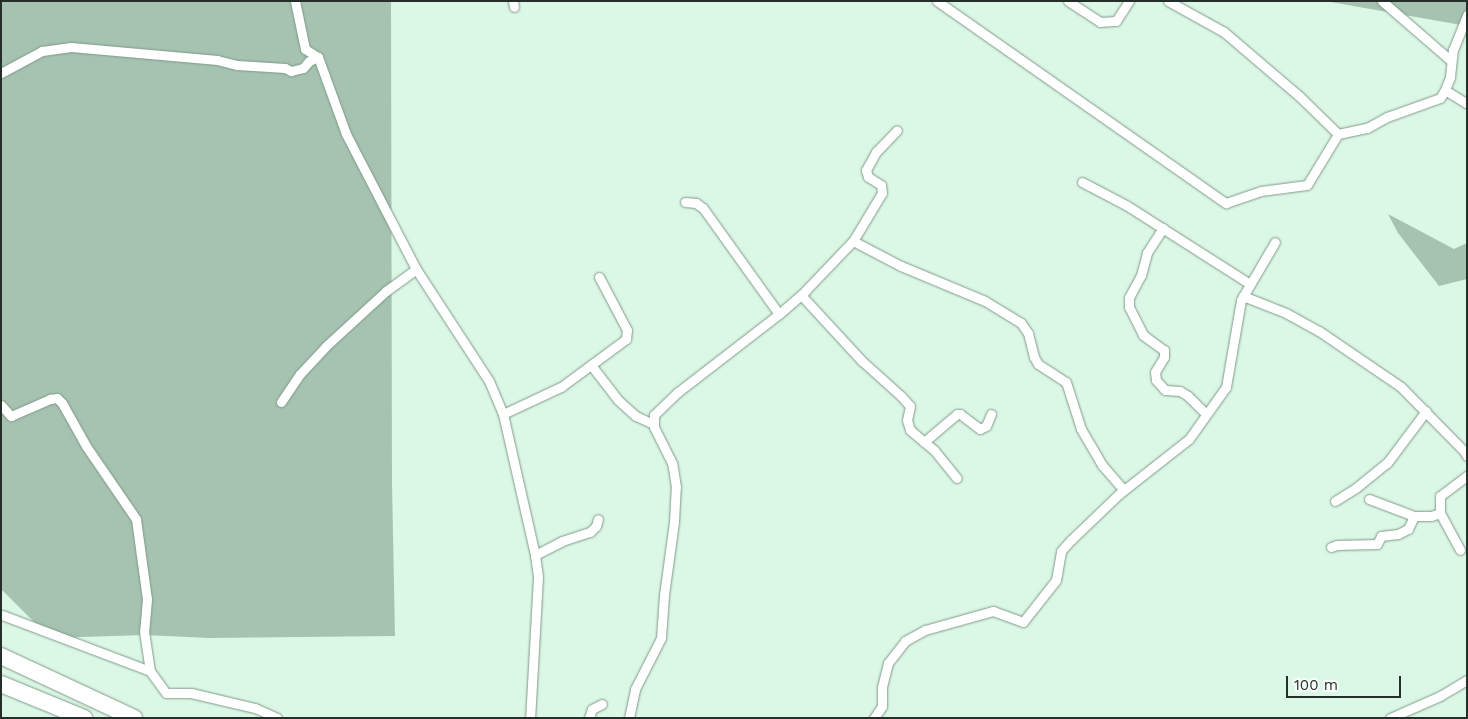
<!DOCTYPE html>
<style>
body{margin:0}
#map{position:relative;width:1468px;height:719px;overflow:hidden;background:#dbf7e5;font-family:"Work Sans",sans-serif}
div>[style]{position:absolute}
.forest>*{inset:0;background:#a6c3b1}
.roads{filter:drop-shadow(0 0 1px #809a8a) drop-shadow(0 0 1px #809a8a)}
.street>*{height:9px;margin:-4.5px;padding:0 4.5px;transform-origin:4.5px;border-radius:4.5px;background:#fff}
.highway>*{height:16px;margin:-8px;padding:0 8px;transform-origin:8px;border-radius:8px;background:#fff}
span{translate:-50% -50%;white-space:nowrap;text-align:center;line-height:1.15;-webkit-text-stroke:5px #f8fefa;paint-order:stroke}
.frame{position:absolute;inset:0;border:2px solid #252f29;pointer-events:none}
.scale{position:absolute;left:1286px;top:676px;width:115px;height:22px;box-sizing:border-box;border:2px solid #252f29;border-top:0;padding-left:6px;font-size:15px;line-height:18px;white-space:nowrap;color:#252f29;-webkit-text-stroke:4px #f8fefa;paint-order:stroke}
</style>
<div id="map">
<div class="forest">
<i style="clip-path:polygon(1px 1px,391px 1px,392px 483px,395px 636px,209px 638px,145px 635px,50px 638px,1px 589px)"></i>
<i style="clip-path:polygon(1325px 1px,1467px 1px,1467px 26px)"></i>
<i style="clip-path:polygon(1388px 214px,1454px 249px,1467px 243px,1467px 279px,1439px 286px,1398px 233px)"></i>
</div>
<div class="roads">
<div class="street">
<i style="left:295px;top:1px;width:49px;rotate:78.2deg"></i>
<i style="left:305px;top:49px;width:15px;rotate:32deg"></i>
<i style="left:318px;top:57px;width:82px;rotate:70deg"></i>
<i style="left:346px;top:134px;width:152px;rotate:62.6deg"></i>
<i style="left:416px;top:269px;width:134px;rotate:56.9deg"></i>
<i style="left:489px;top:381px;width:36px;rotate:67deg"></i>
<i style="left:503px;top:414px;width:145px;rotate:77.2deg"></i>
<i style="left:535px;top:555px;width:22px;rotate:82deg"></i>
<i style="left:538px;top:577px;width:141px;rotate:93.2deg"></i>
<i style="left:513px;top:1px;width:6px;rotate:81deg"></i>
<i style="left:937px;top:1px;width:353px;rotate:35deg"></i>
<i style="left:1226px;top:203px;width:37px;rotate:-19deg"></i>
<i style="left:1261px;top:191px;width:46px;rotate:-7.4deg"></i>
<i style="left:1307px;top:185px;width:60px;rotate:-58.7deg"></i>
<i style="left:1338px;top:134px;width:54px;rotate:-135.7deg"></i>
<i style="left:1299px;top:96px;width:99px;rotate:-139.5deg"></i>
<i style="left:1224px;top:32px;width:64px;rotate:-151deg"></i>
<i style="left:1068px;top:1px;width:38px;rotate:33deg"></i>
<i style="left:1100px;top:22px;width:16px;rotate:-4deg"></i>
<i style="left:1116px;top:21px;width:24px;rotate:-57deg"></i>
<i style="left:1382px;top:1px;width:90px;rotate:40.9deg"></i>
<i style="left:1px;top:73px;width:47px;rotate:-28.2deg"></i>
<i style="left:42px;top:51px;width:29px;rotate:-8deg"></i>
<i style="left:71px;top:47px;width:147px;rotate:5.1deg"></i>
<i style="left:217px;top:60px;width:21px;rotate:14deg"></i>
<i style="left:237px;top:65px;width:48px;rotate:3.6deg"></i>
<i style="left:285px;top:68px;width:7px;rotate:27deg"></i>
<i style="left:291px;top:71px;width:12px;rotate:-14deg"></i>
<i style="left:303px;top:68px;width:9px;rotate:-49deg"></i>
<i style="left:309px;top:61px;width:10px;rotate:-24deg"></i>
<i style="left:1445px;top:90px;width:14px;rotate:-69deg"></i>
<i style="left:1450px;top:77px;width:27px;rotate:-84deg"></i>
<i style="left:1453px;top:50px;width:38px;rotate:-68deg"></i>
<i style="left:1338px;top:134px;width:30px;rotate:-12deg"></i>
<i style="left:1367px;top:128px;width:23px;rotate:-29deg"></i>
<i style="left:1387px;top:117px;width:56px;rotate:-19.7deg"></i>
<i style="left:1440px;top:98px;width:9px;rotate:-58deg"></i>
<i style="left:1445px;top:90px;width:26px;rotate:32deg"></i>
<i style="left:1082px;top:182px;width:50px;rotate:27.6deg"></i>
<i style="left:1126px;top:205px;width:147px;rotate:32.5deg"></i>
<i style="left:685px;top:202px;width:11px;rotate:5deg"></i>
<i style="left:696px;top:203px;width:9px;rotate:36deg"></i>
<i style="left:703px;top:208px;width:130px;rotate:54.4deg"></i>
<i style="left:1163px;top:228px;width:30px;rotate:123deg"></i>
<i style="left:1147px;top:253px;width:23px;rotate:105deg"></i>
<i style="left:1141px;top:275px;width:26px;rotate:118deg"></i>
<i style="left:1129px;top:298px;width:9px;rotate:90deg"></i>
<i style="left:1129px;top:307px;width:31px;rotate:63deg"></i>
<i style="left:1143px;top:335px;width:26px;rotate:36deg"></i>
<i style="left:1164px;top:350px;width:7px;rotate:90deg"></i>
<i style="left:1164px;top:357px;width:17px;rotate:121deg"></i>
<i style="left:1155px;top:372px;width:8px;rotate:83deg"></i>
<i style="left:1156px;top:380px;width:13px;rotate:48deg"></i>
<i style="left:1165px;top:390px;width:15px;rotate:4deg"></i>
<i style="left:1180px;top:391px;width:9px;rotate:32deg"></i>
<i style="left:1188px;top:396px;width:25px;rotate:45deg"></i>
<i style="left:853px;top:241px;width:54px;rotate:27.5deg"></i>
<i style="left:901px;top:266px;width:91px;rotate:22.6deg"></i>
<i style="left:985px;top:301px;width:42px;rotate:31.4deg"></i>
<i style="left:1021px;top:323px;width:12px;rotate:55deg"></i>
<i style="left:1028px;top:333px;width:25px;rotate:76deg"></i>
<i style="left:1034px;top:357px;width:8px;rotate:60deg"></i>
<i style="left:1038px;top:364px;width:33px;rotate:33deg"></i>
<i style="left:1066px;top:382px;width:49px;rotate:72.3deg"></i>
<i style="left:1081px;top:429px;width:42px;rotate:59.7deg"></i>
<i style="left:1102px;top:465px;width:33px;rotate:49deg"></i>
<i style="left:801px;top:295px;width:90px;rotate:47.3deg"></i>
<i style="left:862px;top:361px;width:52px;rotate:41.9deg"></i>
<i style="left:901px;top:396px;width:13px;rotate:48deg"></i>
<i style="left:910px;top:406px;width:14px;rotate:102deg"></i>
<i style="left:907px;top:420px;width:10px;rotate:73deg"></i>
<i style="left:910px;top:430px;width:31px;rotate:40deg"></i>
<i style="left:934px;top:450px;width:36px;rotate:51deg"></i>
<i style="left:1243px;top:296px;width:46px;rotate:21.6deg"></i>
<i style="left:1286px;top:313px;width:38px;rotate:29deg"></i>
<i style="left:1319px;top:331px;width:99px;rotate:34.3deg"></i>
<i style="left:1401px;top:387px;width:90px;rotate:45.5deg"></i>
<i style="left:1464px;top:451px;width:6px;rotate:59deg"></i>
<i style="left:591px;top:365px;width:44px;rotate:52.4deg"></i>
<i style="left:618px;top:400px;width:24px;rotate:42deg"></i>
<i style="left:636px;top:416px;width:19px;rotate:25deg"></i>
<i style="left:281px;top:402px;width:34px;rotate:-56deg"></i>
<i style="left:300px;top:374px;width:38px;rotate:-47deg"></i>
<i style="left:326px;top:346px;width:81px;rotate:-42.5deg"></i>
<i style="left:386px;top:291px;width:37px;rotate:-36deg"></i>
<i style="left:1px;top:405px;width:15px;rotate:48deg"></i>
<i style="left:11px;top:416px;width:43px;rotate:-23.6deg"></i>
<i style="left:50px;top:399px;width:7px;rotate:-8deg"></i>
<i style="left:57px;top:398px;width:7px;rotate:45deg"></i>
<i style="left:62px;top:403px;width:49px;rotate:60.8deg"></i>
<i style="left:86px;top:446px;width:88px;rotate:55.6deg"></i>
<i style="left:136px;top:519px;width:81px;rotate:82.2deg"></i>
<i style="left:147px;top:599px;width:32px;rotate:95deg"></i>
<i style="left:144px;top:631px;width:40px;rotate:81.5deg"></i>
<i style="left:150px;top:671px;width:27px;rotate:54deg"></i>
<i style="left:166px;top:693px;width:25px"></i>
<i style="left:191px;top:693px;width:66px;rotate:13.2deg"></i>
<i style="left:255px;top:708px;width:24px;rotate:24deg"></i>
<i style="left:503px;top:414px;width:64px;rotate:-25deg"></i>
<i style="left:561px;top:387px;width:81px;rotate:-36.4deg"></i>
<i style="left:626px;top:339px;width:9px;rotate:-84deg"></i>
<i style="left:627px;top:330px;width:60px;rotate:-117.8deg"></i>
<i style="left:924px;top:442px;width:43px;rotate:-40.3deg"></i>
<i style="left:957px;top:414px;width:3px"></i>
<i style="left:960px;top:414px;width:25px;rotate:37deg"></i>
<i style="left:980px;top:429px;width:7px;rotate:-27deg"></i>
<i style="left:986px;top:426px;width:13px;rotate:-67deg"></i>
<i style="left:1369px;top:499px;width:48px;rotate:20.7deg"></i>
<i style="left:1414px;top:516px;width:17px"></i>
<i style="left:1431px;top:516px;width:9px;rotate:-18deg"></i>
<i style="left:1440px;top:513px;width:17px;rotate:-90deg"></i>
<i style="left:1440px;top:496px;width:34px;rotate:-37deg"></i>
<i style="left:1335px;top:501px;width:26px;rotate:-32deg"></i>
<i style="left:1357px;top:487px;width:38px;rotate:-39deg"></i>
<i style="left:1387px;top:463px;width:65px;rotate:-53.1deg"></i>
<i style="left:1440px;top:513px;width:42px;rotate:61.6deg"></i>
<i style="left:1331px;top:547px;width:6px;rotate:-18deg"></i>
<i style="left:1337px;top:545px;width:40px;rotate:-1.4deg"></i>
<i style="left:1377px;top:544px;width:9px;rotate:-63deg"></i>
<i style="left:1381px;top:536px;width:17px;rotate:-7deg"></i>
<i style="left:1398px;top:534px;width:11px;rotate:-27deg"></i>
<i style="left:1408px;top:529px;width:14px;rotate:-65deg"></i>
<i style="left:535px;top:555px;width:30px;rotate:-27deg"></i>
<i style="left:562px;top:541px;width:29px;rotate:-18deg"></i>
<i style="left:590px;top:532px;width:8px;rotate:-45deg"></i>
<i style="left:596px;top:526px;width:7px;rotate:-74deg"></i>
<i style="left:2px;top:615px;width:158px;rotate:20.7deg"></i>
<i style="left:589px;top:718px;width:9px;rotate:-72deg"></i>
<i style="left:592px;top:709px;width:11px;rotate:-27deg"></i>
<i style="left:629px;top:718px;width:30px;rotate:-78deg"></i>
<i style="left:635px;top:689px;width:57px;rotate:-63deg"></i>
<i style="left:661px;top:638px;width:43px;rotate:-86deg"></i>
<i style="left:664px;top:595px;width:74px;rotate:-82.2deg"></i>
<i style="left:674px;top:522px;width:35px;rotate:-87deg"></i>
<i style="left:676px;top:487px;width:24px;rotate:-99deg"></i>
<i style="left:672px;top:463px;width:40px;rotate:-116.6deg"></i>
<i style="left:654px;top:427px;width:12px;rotate:-90deg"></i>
<i style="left:654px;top:415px;width:33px;rotate:-44deg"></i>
<i style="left:678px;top:392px;width:128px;rotate:-37.7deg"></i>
<i style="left:779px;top:314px;width:35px;rotate:-41deg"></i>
<i style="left:805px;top:291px;width:69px;rotate:-46.2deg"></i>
<i style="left:853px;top:241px;width:56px;rotate:-58.9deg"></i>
<i style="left:882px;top:193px;width:8px;rotate:-97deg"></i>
<i style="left:881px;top:185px;width:15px;rotate:-148deg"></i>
<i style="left:868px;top:177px;width:7px;rotate:-106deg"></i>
<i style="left:866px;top:170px;width:21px;rotate:-61deg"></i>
<i style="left:876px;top:152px;width:30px;rotate:-46deg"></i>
<i style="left:874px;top:718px;width:14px;rotate:-56deg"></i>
<i style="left:882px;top:706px;width:19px;rotate:-90deg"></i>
<i style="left:882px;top:687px;width:25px;rotate:-76deg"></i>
<i style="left:888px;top:663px;width:28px;rotate:-52deg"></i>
<i style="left:905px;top:641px;width:23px;rotate:-29deg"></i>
<i style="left:925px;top:630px;width:71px;rotate:-15.6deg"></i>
<i style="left:993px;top:611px;width:32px;rotate:20deg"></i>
<i style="left:1023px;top:622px;width:53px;rotate:-51.8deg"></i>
<i style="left:1056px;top:580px;width:29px;rotate:-80deg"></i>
<i style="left:1061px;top:551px;width:15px;rotate:-48deg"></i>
<i style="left:1071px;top:540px;width:66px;rotate:-43.8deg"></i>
<i style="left:1119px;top:494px;width:89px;rotate:-38.2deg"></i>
<i style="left:1189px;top:439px;width:64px;rotate:-54.6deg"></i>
<i style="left:1226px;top:387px;width:88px;rotate:-80.2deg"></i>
<i style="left:1241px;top:300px;width:67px;rotate:-59.6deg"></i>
<i style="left:1390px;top:718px;width:55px;rotate:-23.7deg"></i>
<i style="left:1440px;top:696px;width:31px;rotate:-31deg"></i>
</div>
<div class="highway">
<i style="left:1px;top:656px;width:147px;rotate:25deg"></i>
<i style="left:1px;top:684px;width:90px;rotate:22.3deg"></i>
</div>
</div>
<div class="frame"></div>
<div class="scale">100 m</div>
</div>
